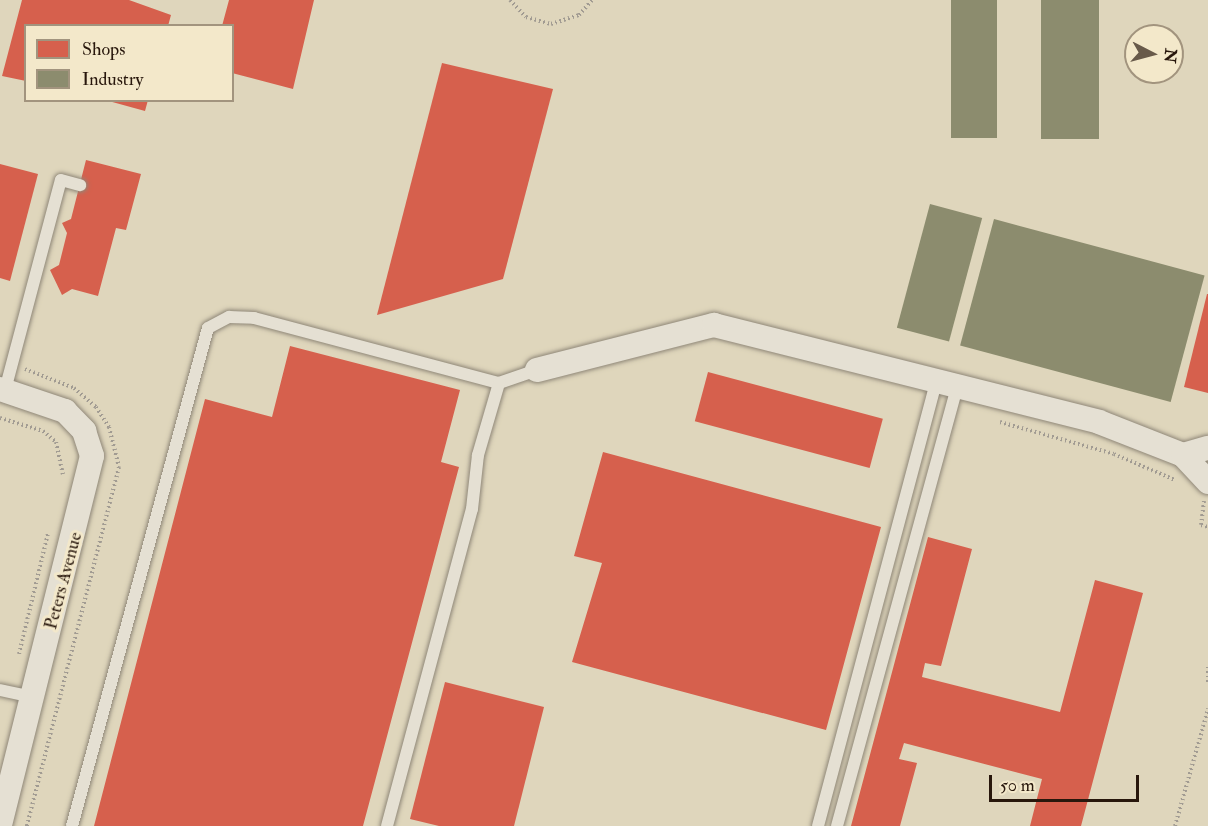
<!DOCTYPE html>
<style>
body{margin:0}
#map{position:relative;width:1208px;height:826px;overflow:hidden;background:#dfd6bc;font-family:"IM FELL Double Pica",serif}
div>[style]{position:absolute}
.shops>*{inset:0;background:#d6604d;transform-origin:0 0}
.industry>*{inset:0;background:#8c8c6e;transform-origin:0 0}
.path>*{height:4px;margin-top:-2px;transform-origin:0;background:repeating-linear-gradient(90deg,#a19b92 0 1.5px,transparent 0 4.5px)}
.roads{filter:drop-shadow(0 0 2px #8f8778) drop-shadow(0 0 2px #8f8778)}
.service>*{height:12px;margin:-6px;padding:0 6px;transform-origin:6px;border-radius:6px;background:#e5e0d3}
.minor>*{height:24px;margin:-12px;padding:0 12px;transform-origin:12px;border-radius:12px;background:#e5e0d3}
span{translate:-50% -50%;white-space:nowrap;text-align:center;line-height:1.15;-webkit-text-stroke:6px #f3e8ca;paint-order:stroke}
.street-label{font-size:18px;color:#28170c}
.legend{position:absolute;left:24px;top:24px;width:210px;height:78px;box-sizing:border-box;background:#f3e8ca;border:2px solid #a2947e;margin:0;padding:8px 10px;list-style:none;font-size:18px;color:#28170c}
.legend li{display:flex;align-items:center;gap:12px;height:30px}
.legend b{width:30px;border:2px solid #a2947e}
.north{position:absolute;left:1124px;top:24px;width:60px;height:60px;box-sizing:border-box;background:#f3e8ca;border:2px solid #a2947e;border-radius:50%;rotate:96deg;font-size:16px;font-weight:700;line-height:24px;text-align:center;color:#28170c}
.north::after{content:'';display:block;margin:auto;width:21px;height:27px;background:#685a4a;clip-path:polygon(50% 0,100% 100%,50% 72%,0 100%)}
.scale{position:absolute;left:989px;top:775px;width:150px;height:27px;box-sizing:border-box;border:3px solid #28170c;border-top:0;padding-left:8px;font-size:18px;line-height:21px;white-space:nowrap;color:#28170c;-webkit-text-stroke:4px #f3e8ca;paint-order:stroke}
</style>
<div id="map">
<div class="shops">
<i style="clip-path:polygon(22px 0,129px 0,171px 15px,168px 26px,26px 26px,26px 81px,2px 76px)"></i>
<i style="clip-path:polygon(229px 0,314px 0,293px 89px,232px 73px,232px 26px,222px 26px)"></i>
<i style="clip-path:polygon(442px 63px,553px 89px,503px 279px,377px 315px)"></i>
<i style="clip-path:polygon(105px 100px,148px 100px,145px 111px)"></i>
<i style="clip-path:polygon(86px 160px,141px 174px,126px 230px,116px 228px,98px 296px,72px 289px,62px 295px,50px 270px,59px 265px,67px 233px,62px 223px,71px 219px)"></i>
<i style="clip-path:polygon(0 164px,38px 174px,10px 281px,0 278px)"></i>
<i style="clip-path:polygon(1207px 294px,1208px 294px,1208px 393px,1184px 387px)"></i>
<i style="clip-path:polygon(290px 346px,460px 390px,441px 462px,459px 467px,363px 826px,94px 826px,205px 399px,272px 417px)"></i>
<i style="left:708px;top:372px;width:181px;height:51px;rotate:15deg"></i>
<i style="clip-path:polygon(603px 452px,881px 527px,826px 730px,572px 662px,602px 563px,574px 556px)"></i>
<i style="clip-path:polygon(928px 537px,972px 549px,941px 666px,925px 663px,922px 677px,1060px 712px,1095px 580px,1143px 593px,1081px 826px,1030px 826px,1042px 779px,904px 743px,899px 759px,917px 763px,900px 826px,851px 826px)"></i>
<i style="clip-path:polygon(445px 682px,544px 707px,514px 826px,439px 826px,410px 819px)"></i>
</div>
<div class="industry">
<i style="left:951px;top:0;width:46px;height:138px"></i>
<i style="left:1041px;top:0;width:58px;height:139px"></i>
<i style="left:930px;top:204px;width:54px;height:128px;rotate:15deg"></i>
<i style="left:994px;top:219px;width:218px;height:131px;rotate:15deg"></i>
</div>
<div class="path">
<i style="left:510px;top:0;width:23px;rotate:47deg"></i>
<i style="left:526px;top:17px;width:26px;rotate:16deg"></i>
<i style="left:551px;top:24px;width:29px;rotate:-18deg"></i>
<i style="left:579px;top:15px;width:20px;rotate:-49deg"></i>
<i style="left:25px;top:369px;width:53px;rotate:21.2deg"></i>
<i style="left:74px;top:388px;width:29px;rotate:41deg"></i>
<i style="left:96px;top:407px;width:24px;rotate:57deg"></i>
<i style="left:109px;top:427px;width:41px;rotate:76deg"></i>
<i style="left:119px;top:467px;width:371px;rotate:104.4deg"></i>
<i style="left:0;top:418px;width:45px;rotate:16.8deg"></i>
<i style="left:43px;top:431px;width:17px;rotate:40deg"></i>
<i style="left:56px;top:442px;width:33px;rotate:78deg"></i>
<i style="left:1000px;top:422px;width:118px;rotate:15.7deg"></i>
<i style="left:1114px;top:454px;width:66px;rotate:23.1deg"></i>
<i style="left:1204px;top:501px;width:24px;rotate:97deg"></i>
<i style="left:1201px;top:525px;width:7px;rotate:16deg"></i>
<i style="left:19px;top:654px;width:124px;rotate:-76.5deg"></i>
<i style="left:1208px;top:667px;width:17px;rotate:90deg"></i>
<i style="left:1175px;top:826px;width:122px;rotate:-74.2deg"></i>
</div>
<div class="roads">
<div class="service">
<i style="left:5px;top:390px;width:217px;rotate:-75.1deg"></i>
<i style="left:61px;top:180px;width:20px;rotate:15deg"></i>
<i style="left:0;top:690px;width:34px;rotate:12deg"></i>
<i style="left:72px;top:826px;width:516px;rotate:-74.73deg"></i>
<i style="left:208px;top:328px;width:24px;rotate:-28deg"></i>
<i style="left:229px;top:317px;width:25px;rotate:2deg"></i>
<i style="left:254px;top:318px;width:253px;rotate:14.9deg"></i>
<i style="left:499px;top:383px;width:40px;rotate:-18.9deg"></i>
<i style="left:387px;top:826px;width:328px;rotate:-75deg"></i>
<i style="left:472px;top:509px;width:54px;rotate:-83.7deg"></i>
<i style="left:478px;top:455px;width:75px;rotate:-73.7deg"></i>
<i style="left:818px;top:826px;width:463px;rotate:-75.1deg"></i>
<i style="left:837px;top:826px;width:457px;rotate:-74.7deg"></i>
</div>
<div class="minor">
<i style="left:537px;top:370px;width:183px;rotate:-14.3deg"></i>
<i style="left:714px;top:325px;width:397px;rotate:14.1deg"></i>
<i style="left:1099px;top:422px;width:90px;rotate:21.4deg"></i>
<i style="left:1183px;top:455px;width:37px;rotate:47deg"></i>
<i style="left:0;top:389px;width:69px;rotate:18.7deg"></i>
<i style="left:65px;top:411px;width:28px;rotate:46deg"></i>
<i style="left:84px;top:431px;width:26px;rotate:72deg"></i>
<i style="left:92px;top:456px;width:380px;rotate:104deg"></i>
<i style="left:1183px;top:455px;width:26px;rotate:-16deg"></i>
</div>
</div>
<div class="street-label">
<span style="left:64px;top:581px;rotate:-75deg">Peters Avenue</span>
</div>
<ul class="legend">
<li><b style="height:16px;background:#d6604d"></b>Shops</li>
<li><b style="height:16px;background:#8c8c6e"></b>Industry</li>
</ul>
<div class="north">N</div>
<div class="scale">50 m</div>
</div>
